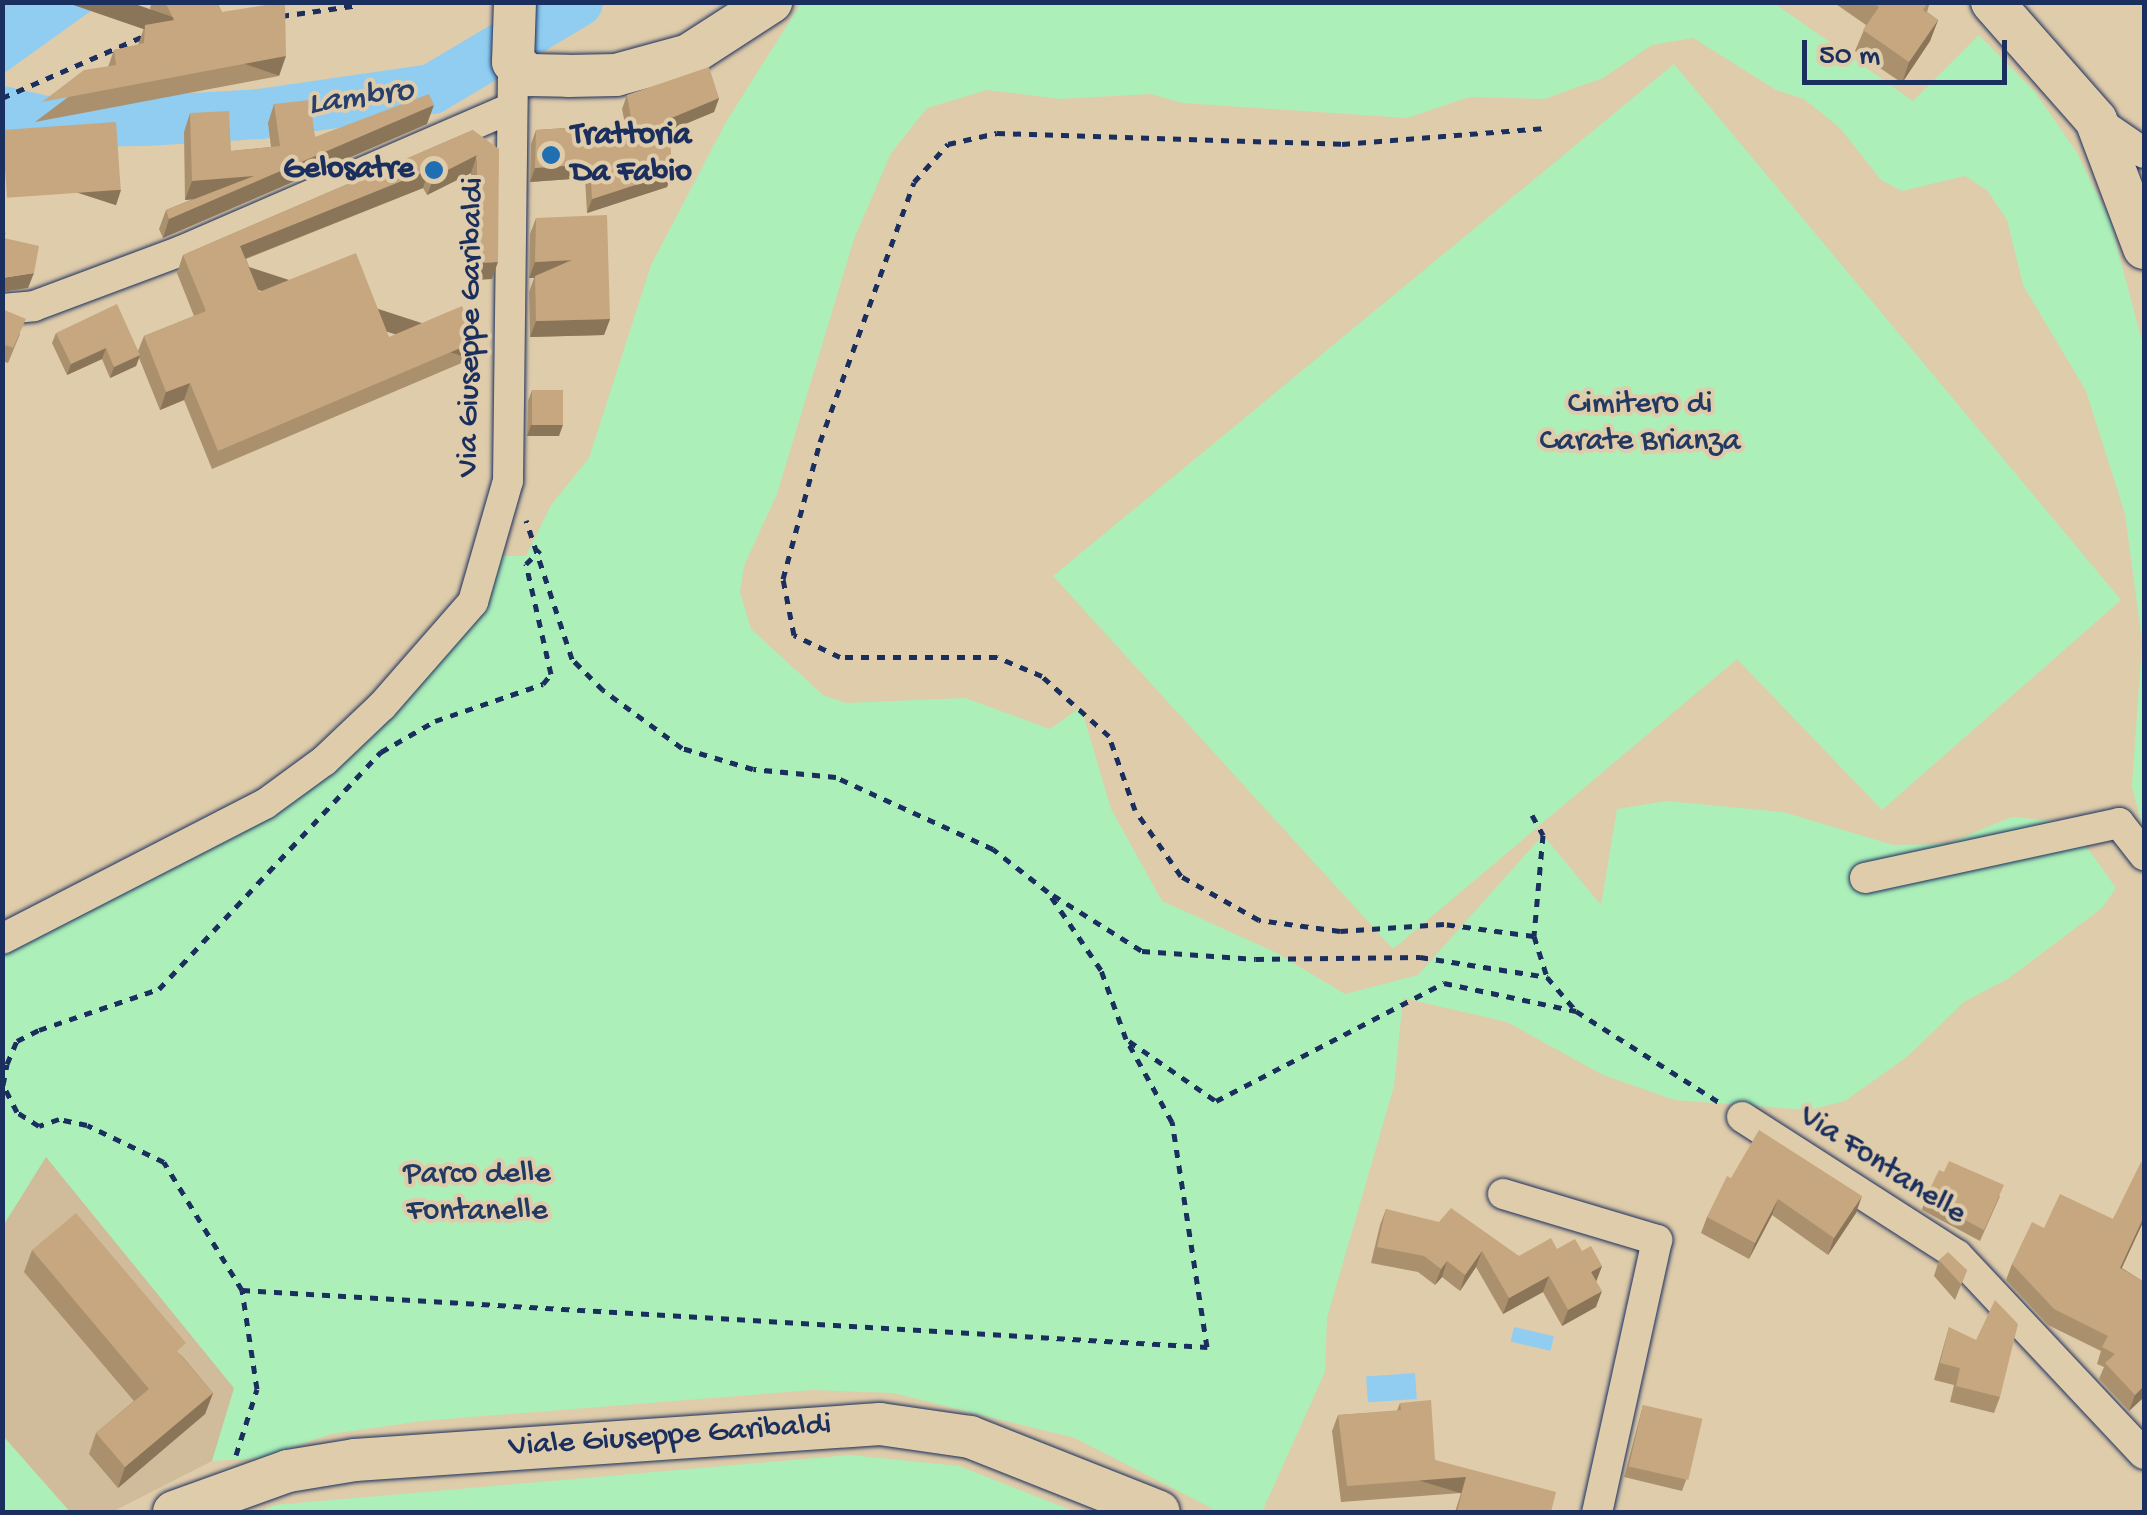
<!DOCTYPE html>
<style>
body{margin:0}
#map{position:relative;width:2147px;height:1515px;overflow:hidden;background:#dfccaa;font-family:"Gochi Hand",sans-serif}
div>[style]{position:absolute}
.built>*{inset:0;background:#d0bb9a}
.green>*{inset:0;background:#adefb9}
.water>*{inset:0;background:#90cdf1;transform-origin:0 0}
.river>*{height:50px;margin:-25px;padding:0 25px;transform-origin:25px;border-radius:25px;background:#90cdf1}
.path>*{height:5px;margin-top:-2.5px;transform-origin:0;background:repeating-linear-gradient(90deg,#1b2f5e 0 8px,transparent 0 16px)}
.roads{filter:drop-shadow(0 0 2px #1b2f5e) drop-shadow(0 0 2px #1b2f5e)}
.street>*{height:30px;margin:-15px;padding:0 15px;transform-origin:15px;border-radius:15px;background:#dfccaa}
.secondary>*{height:42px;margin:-21px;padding:0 21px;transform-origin:21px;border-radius:21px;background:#dfccaa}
.wall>*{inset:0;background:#aa906d}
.shaded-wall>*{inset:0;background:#8b7559;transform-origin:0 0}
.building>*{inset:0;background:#c6a77f;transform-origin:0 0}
.dots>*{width:28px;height:28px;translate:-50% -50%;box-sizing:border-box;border:5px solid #dfccaa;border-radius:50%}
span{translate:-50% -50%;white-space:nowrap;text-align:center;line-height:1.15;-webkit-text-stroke:8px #dfccaa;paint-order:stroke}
.poi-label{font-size:32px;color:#1b2f5e;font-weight:700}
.left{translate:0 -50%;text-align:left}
.right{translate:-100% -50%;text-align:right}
.street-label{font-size:32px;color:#1b2f5e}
.park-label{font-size:32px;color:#223963}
.water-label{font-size:35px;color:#273f6d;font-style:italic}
.frame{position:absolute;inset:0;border:5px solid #1b2f5e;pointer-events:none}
.scale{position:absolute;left:1802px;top:40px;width:205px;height:45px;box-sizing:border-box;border:5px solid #1b2f5e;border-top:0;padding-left:12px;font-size:30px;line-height:35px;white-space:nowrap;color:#1b2f5e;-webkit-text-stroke:8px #dfccaa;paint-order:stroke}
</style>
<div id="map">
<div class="built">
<i style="clip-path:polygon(46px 1156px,235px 1389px,212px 1461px,112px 1512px,70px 1512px,3px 1436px,2px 1226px)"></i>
</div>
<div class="green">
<i style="clip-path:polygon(801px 3px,1774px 3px,1913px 101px,1979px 35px,2035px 92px,2076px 151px,2110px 220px,2144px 349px,2144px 834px,2132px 786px,2142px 642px,2125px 514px,2086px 391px,2023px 285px,2007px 220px,1987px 190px,1965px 176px,1902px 191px,1881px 180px,1840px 128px,1804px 99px,1776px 90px,1693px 38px,1652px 45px,1603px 78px,1544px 99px,1469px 97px,1407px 118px,1182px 103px,1151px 94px,1060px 99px,987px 90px,927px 108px,891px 153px,854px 239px,777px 494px,744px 566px,740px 592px,751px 629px,823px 695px,846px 703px,965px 698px,1050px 729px,1081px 707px,1111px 809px,1162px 901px,1275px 952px,1345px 994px,1418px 975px,1543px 835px,1601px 905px,1617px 809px,1666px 801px,1783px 812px,1893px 845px,1946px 844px,2012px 817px,2054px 821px,2089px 850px,2116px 888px,2102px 908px,2009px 978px,1964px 1002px,1908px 1056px,1845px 1101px,1809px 1110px,1675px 1100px,1603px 1075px,1507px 1022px,1403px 998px,1394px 1086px,1327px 1318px,1325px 1372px,1262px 1512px,1219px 1512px,1075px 1438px,893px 1393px,813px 1390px,422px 1421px,331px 1434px,260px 1458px,212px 1461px,234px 1388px,46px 1157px,3px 1226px,3px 939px,197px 837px,382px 706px,490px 556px,526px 556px,551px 505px,589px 458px,651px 265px,726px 122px)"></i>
<i style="clip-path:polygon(1674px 64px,2121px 600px,1882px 810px,1737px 659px,1393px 949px,1053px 576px)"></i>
<i style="clip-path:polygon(2px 1436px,3px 1436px,70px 1512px,3px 1512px)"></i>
<i style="clip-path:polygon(850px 1455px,959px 1466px,1076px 1512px,258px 1512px,275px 1505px)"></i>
</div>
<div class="water">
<i style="clip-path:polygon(3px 2px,102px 2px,102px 3px,3px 74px)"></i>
<i style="left:1514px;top:1327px;width:41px;height:15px;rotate:13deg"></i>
<i style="left:1415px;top:1373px;width:26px;height:49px;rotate:86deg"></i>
</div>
<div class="river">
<i style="left:2px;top:111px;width:49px;rotate:12.9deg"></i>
<i style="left:50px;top:122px;width:95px;rotate:-0.6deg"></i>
<i style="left:145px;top:121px;width:115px;rotate:-3.5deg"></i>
<i style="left:260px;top:114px;width:174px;rotate:-8.3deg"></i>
<i style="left:432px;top:89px;width:170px;rotate:-30.8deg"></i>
</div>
<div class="path">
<i style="left:281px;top:16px;width:79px;rotate:-8deg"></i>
<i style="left:2px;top:98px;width:157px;rotate:-23.6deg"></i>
<i style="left:1532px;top:815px;width:23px;rotate:61deg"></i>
<i style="left:1543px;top:835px;width:101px;rotate:95.1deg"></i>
<i style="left:1534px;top:936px;width:43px;rotate:72.4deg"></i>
<i style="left:1547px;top:977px;width:45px;rotate:49.5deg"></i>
<i style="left:1576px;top:1011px;width:169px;rotate:32.5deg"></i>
<i style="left:1053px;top:895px;width:105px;rotate:32.2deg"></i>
<i style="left:1142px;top:951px;width:114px;rotate:4deg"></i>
<i style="left:1256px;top:959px;width:164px;rotate:-0.7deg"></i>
<i style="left:1420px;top:957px;width:129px;rotate:8.9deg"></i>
<i style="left:1534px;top:936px;width:91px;rotate:-172.4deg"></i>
<i style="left:1444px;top:924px;width:104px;rotate:176.1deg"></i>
<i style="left:1340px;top:931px;width:82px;rotate:-172.3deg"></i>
<i style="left:1259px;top:920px;width:90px;rotate:-150.6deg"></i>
<i style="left:1181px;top:876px;width:80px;rotate:-124.9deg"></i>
<i style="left:1135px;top:810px;width:78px;rotate:-109.4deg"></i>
<i style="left:1109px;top:736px;width:90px;rotate:-138.2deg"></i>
<i style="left:1042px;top:676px;width:49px;rotate:-157.1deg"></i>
<i style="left:997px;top:657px;width:157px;rotate:180deg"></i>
<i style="left:840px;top:657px;width:51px;rotate:-154.4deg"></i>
<i style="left:794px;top:635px;width:57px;rotate:-101.1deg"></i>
<i style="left:783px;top:579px;width:142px;rotate:-74.9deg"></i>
<i style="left:820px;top:442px;width:276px;rotate:-70.1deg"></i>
<i style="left:914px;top:182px;width:51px;rotate:-48.2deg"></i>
<i style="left:948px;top:144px;width:50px;rotate:-12.7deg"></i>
<i style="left:997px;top:133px;width:345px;rotate:1.8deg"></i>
<i style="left:1342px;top:144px;width:204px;rotate:-4.5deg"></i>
<i style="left:1129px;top:1041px;width:106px;rotate:34.6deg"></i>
<i style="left:1216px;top:1101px;width:257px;rotate:-27.4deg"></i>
<i style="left:1444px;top:983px;width:135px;rotate:12deg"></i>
<i style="left:242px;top:1290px;width:150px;rotate:-121.4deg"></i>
<i style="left:164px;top:1162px;width:85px;rotate:-154.3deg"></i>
<i style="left:87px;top:1125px;width:29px;rotate:-168deg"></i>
<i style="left:59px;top:1119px;width:21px;rotate:161deg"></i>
<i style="left:39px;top:1126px;width:26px;rotate:-148deg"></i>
<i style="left:17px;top:1112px;width:30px;rotate:-117deg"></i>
<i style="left:3px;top:1085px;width:21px;rotate:-79deg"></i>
<i style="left:7px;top:1064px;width:25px;rotate:-67deg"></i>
<i style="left:17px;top:1041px;width:25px;rotate:-27deg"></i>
<i style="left:39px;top:1030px;width:127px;rotate:-18.9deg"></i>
<i style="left:159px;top:989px;width:325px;rotate:-46.9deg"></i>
<i style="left:381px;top:752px;width:62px;rotate:-29.9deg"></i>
<i style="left:435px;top:721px;width:114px;rotate:-18.9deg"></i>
<i style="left:543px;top:684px;width:13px;rotate:-51deg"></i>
<i style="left:551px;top:674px;width:113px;rotate:-102.8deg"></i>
<i style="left:526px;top:564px;width:20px;rotate:-45deg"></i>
<i style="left:236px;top:1455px;width:69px;rotate:-72.3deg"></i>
<i style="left:257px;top:1389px;width:100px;rotate:-98.6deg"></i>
<i style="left:242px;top:1290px;width:967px;rotate:3.38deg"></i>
<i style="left:1207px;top:1347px;width:228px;rotate:-98.8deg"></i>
<i style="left:1172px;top:1122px;width:95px;rotate:-119deg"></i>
<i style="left:1126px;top:1039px;width:73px;rotate:-109.9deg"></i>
<i style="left:1101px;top:970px;width:94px;rotate:-124.2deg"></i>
<i style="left:1048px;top:892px;width:70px;rotate:-142deg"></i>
<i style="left:993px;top:849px;width:173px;rotate:-155.4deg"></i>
<i style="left:836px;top:777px;width:83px;rotate:-174.5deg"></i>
<i style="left:753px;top:769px;width:74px;rotate:-163.5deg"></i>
<i style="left:682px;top:748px;width:98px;rotate:-143.7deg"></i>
<i style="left:603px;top:690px;width:44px;rotate:-135deg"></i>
<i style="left:572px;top:659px;width:146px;rotate:-108.3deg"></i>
</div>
<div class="roads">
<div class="street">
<i style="left:2096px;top:120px;width:58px;rotate:34.5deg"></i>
<i style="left:2px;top:309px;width:32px;rotate:-5deg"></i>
<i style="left:34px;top:306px;width:157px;rotate:-20.5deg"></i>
<i style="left:181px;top:251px;width:355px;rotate:-23.4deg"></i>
<i style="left:1865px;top:878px;width:260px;rotate:-12.2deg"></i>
<i style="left:2119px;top:823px;width:41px;rotate:52deg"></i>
<i style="left:2px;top:939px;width:296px;rotate:-27.2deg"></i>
<i style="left:265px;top:804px;width:73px;rotate:-36.1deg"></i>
<i style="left:324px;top:761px;width:80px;rotate:-43.5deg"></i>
<i style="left:382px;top:706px;width:138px;rotate:-48.8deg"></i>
<i style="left:473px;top:602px;width:126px;rotate:-73.9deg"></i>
<i style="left:508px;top:481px;width:419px;rotate:-89.3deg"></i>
<i style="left:1742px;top:1117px;width:255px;rotate:32.7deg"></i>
<i style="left:1957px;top:1255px;width:273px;rotate:46.8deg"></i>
<i style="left:1503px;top:1194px;width:161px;rotate:16.6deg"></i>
<i style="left:1657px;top:1240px;width:279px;rotate:102.4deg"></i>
</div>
<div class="secondary">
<i style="left:515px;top:2px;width:60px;rotate:91.9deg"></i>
<i style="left:513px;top:62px;width:21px;rotate:39deg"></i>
<i style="left:529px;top:75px;width:39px;rotate:1deg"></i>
<i style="left:568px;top:76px;width:48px;rotate:-1.2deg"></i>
<i style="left:616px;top:75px;width:76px;rotate:-15.3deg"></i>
<i style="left:689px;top:55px;width:98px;rotate:-32.9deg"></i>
<i style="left:1992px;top:2px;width:157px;rotate:48.6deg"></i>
<i style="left:2096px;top:120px;width:137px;rotate:69.4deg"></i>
<i style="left:174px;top:1512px;width:121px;rotate:-19.8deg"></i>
<i style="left:288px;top:1471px;width:68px;rotate:-9.3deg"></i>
<i style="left:355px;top:1460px;width:526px;rotate:-3.92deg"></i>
<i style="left:880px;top:1424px;width:91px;rotate:8.2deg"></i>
<i style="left:970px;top:1437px;width:203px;rotate:21.6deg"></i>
</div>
</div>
<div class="wall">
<i style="clip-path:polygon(152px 2px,217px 2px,222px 12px,279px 76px,35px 122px,108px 67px,114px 50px,138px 45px,145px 25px,158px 23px,150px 8px)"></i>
<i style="clip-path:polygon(1833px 2px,1930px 2px,1927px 12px,1938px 20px,1930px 41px,1902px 83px,1855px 51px,1866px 25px)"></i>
<i style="clip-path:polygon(627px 95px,719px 98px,714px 112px,669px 130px,672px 173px,667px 187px,587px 213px,585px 178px,530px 182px,531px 144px,536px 130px,625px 124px,622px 109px)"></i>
<i style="clip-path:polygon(274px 104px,315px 137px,427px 124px,163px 238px,159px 229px,166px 210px,193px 199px,185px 200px,184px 132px,190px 113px,231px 151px,271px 147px,268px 123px)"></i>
<i style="clip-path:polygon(473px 130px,492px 279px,470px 280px,471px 173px,427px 195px,423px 188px,246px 259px,259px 292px,389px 337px,477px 341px,471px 359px,212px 469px,184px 400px,160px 410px,139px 358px,136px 366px,110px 378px,102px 359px,67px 375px,52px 343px,56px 333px,138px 351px,144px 336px,194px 316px,177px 273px,183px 255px)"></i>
<i style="clip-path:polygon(536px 218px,610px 319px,604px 335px,530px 337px,529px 292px,534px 278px,529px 278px,530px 234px)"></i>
<i style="clip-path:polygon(2px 309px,20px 334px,8px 363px,2px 361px)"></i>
<i style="clip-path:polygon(532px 390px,559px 436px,527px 436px,528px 401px)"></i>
<i style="clip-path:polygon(2144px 1164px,2144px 1220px,2122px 1268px,2144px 1282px,2144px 1397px,2129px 1411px,2099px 1379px,2104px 1367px,2097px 1364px,2101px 1351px,2048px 1325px,2006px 1280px,2012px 1264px,2044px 1228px,2113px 1219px)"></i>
<i style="clip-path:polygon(1731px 1178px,1856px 1213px,1828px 1255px,1772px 1215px,1749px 1259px,1701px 1233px,1707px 1217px)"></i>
<i style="clip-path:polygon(2000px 1196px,1980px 1241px,1922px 1210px,1925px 1199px)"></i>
<i style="clip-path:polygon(1386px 1209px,1519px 1256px,1557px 1249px,1582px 1251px,1602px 1266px,1596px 1281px,1596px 1307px,1562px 1326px,1543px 1292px,1503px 1314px,1476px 1267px,1460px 1291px,1442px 1277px,1435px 1285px,1418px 1272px,1371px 1263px,1380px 1225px)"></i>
<i style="clip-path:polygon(32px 1250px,182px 1356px,213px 1393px,205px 1414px,118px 1488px,89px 1454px,96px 1433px,134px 1401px,24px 1272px)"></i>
<i style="clip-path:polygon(1939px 1260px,1967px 1270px,1955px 1300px,1934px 1276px)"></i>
<i style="clip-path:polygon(1949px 1327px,2000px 1397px,1994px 1413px,1950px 1402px,1954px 1385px,1934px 1380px)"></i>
<i style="clip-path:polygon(1400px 1403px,1435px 1460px,1551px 1512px,1455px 1512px,1461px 1493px,1341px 1502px,1332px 1431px,1338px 1415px,1397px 1411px)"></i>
<i style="clip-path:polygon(1643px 1405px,1686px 1480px,1682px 1491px,1624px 1477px)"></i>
</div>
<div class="shaded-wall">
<i style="clip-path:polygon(1938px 20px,1930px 41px,1902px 83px,1909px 62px)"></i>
<i style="left:286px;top:56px;width:21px;height:248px;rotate:109deg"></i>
<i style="clip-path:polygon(719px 98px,714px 112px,664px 133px,669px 119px)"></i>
<i style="clip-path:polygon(434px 105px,427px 124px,163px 238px,169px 219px,219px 197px,185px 200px,192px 181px)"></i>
<i style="clip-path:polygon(477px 155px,471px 173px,427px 195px,434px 177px)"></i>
<i style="clip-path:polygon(590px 164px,585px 178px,530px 182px,535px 168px)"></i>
<i style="clip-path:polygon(429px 170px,423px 188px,234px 263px,240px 246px)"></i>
<i style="clip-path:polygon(672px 173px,667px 187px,587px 213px,592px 199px)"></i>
<i style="left:121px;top:190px;width:16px;height:119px;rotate:108deg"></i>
<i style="clip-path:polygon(572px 260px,567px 276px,529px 278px,535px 262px)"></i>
<i style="clip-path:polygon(498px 262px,492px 279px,470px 280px,477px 263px)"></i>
<i style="clip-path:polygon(34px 273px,28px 288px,2px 292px,2px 278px)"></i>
<i style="clip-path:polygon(610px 319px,604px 335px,530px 337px,536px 321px)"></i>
<i style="left:477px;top:341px;width:19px;height:281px;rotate:108deg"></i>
<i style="clip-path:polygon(106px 348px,102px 359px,67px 375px,71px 364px)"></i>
<i style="clip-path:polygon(140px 355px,136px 366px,110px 378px,114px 367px)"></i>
<i style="clip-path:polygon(190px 383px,184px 400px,160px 410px,166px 392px)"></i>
<i style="clip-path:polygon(531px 425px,563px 425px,559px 436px,527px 436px)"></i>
<i style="clip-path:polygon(1862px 1196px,1856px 1213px,1828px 1255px,1834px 1238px)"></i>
<i style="clip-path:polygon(1778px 1199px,1772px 1215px,1749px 1259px,1755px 1243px)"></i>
<i style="clip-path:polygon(2144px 1216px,2144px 1220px,2114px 1284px,2120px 1268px)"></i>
<i style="clip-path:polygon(1482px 1251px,1476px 1267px,1460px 1291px,1465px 1275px)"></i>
<i style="clip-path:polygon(1447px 1261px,1442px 1277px,1435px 1285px,1441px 1269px)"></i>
<i style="clip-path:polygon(1602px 1266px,1596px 1282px,1591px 1272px)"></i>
<i style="clip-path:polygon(1549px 1276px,1543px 1292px,1503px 1314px,1509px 1298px)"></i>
<i style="clip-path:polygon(1602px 1291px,1596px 1307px,1562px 1326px,1568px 1310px)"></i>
<i style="clip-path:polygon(2144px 1386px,2144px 1397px,2129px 1411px,2135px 1395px)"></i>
<i style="clip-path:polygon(213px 1393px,205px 1414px,118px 1488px,125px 1467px)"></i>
<i style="left:1466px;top:1477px;width:17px;height:119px;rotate:107deg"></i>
</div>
<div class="building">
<i style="clip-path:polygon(165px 2px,217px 2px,222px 12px,285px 2px,286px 56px,42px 102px,84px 70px,116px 65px,114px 50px,144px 43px,145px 25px,174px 20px)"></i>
<i style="clip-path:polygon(1872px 2px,1928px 2px,1923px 10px,1938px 20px,1909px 62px,1863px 30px,1879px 7px)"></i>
<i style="clip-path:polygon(709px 67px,719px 98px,669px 119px,672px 173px,592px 199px,590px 164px,535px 168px,536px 130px,632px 124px,627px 95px)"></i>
<i style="clip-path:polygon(429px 94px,434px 105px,169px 219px,166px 210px,254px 176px,192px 181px,190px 113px,229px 111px,231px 151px,280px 146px,274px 104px,310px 100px,315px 137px)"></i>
<i style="left:116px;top:122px;width:68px;height:114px;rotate:86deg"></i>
<i style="clip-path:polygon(473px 130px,499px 149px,498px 262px,477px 263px,477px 155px,434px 177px,429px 170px,240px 246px,259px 292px,356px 253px,389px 337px,462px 306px,477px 341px,218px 451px,190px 383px,166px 392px,144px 336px,206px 311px,183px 255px)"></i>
<i style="clip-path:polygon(607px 215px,610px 319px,536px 321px,535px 276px,572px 260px,535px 262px,536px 218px)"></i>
<i style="clip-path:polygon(2px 232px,6px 233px,4px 238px,39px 246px,34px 273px,2px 278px)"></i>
<i style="clip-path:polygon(117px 304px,140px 355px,114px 367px,106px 348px,71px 364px,56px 333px)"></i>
<i style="clip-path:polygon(2px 309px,26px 319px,13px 348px,6px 345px,2px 353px)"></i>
<i style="left:532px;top:390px;width:31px;height:35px"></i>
<i style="clip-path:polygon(1759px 1130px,1862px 1196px,1834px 1238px,1778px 1199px,1755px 1243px,1707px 1217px,1727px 1176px,1731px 1178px)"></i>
<i style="clip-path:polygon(1949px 1161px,2004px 1185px,1984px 1230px,1925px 1199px,1939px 1170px,1944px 1172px)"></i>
<i style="clip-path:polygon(2141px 1162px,2144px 1164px,2144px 1216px,2120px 1268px,2144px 1282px,2144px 1386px,2135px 1395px,2105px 1363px,2115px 1354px,2102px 1347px,2108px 1336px,2054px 1309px,2012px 1264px,2032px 1222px,2044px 1228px,2060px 1194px,2113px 1219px)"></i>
<i style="clip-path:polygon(1451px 1208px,1519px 1256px,1551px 1238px,1557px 1249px,1575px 1239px,1582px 1251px,1591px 1246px,1602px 1266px,1591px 1272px,1602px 1291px,1568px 1310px,1549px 1276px,1509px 1298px,1482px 1251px,1465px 1275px,1447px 1261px,1441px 1269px,1424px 1256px,1377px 1247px,1386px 1209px,1439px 1222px)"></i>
<i style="clip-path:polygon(76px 1213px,186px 1343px,177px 1351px,213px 1393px,125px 1467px,96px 1433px,149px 1389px,32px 1250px)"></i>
<i style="clip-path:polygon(1948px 1252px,1967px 1270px,1961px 1284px,1939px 1260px)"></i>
<i style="clip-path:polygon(1995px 1300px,2018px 1324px,2000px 1397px,1956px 1386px,1960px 1368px,1940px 1363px,1949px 1327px,1976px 1340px)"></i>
<i style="clip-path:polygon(1431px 1400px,1435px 1460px,1556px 1492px,1551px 1512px,1457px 1512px,1466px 1477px,1347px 1486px,1338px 1415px,1401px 1410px,1400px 1403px)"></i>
<i style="left:1643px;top:1405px;width:61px;height:63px;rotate:13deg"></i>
</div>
<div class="dots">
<i style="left:551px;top:155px;background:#1f6fb2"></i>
<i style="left:434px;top:170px;background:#1f6fb2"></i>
</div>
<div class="poi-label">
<span class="left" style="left:571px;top:155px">Trattoria<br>Da Fabio</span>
<span class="right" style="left:414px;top:170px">Gelosatre</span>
</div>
<div class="street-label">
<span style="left:472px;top:327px;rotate:-89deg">Via Giuseppe Garibaldi</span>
<span style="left:1882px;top:1166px;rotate:33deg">Via Fontanelle</span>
<span style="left:670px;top:1437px;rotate:-4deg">Viale Giuseppe Garibaldi</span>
</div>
<div class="park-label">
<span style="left:1640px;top:424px">Cimitero di<br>Carate Brianza</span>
<span style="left:477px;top:1194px">Parco delle<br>Fontanelle</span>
</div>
<div class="water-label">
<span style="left:361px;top:99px;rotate:-8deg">Lambro</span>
</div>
<div class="frame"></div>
<div class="scale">50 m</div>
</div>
